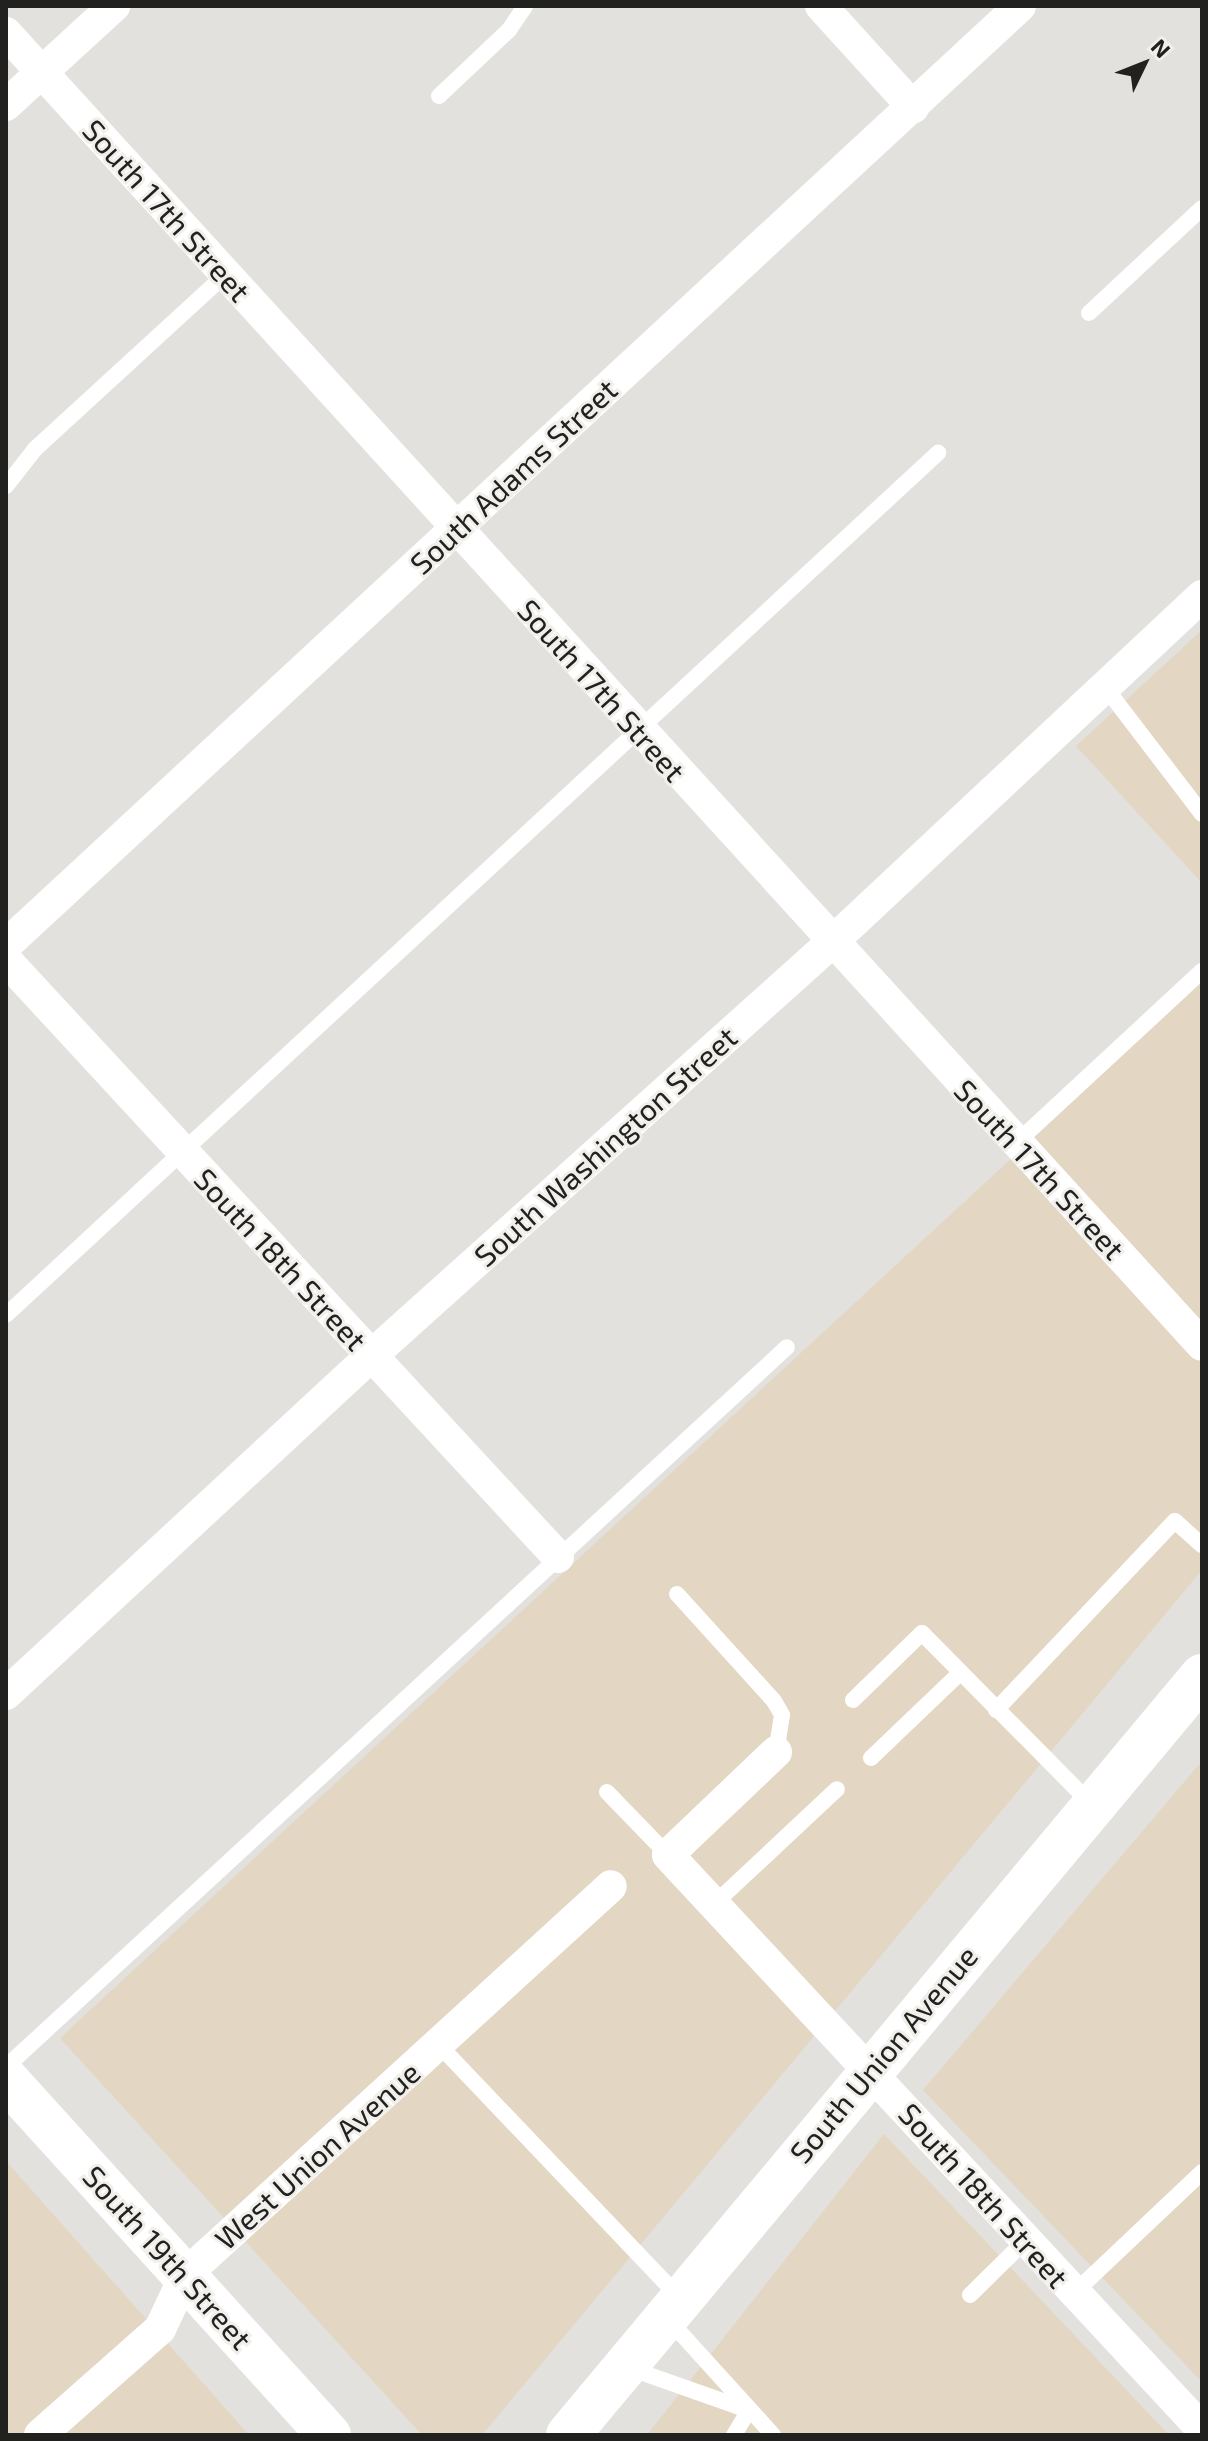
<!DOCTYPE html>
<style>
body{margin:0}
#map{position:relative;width:1208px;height:2441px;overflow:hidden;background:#e3e1dd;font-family:"Exo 2",sans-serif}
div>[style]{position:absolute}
.commercial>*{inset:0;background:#e3d6c2}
.service>*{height:16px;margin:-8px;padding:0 8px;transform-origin:8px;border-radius:8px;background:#fff}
.minor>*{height:32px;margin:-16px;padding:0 16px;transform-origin:16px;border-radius:16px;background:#fff}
.secondary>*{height:44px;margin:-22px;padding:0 22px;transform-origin:22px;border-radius:22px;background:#fff}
.primary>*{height:44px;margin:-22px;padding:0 22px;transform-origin:22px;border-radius:22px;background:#fff}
span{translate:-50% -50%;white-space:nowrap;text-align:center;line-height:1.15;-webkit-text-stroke:6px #f0efeb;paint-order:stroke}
.street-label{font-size:30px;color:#21211f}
.frame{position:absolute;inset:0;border:8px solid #21211f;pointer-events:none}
.north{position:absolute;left:1104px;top:24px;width:80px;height:80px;-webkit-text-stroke:6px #f0efeb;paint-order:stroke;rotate:47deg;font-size:22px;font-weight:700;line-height:32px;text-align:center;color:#21211f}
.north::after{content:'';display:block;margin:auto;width:28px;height:36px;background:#21211f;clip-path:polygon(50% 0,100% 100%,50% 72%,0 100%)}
</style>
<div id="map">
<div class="commercial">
<i style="clip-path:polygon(1202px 630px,1202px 883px,1076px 746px)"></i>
<i style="clip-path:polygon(1202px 982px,1202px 1570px,482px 2435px,422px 2435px,60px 2038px)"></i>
<i style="clip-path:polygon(1202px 1761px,1202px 2382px,923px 2090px)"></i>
<i style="clip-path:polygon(884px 2134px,1169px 2435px,647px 2435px)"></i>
<i style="clip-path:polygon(6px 2161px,249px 2435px,6px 2435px)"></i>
</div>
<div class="service">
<i style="left:439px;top:96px;width:96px;rotate:-43.3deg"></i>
<i style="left:509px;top:30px;width:29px;rotate:-56deg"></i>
<i style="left:1089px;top:313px;width:154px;rotate:-42.9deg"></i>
<i style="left:6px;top:486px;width:47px;rotate:-51.9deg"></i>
<i style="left:35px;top:449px;width:258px;rotate:-42.5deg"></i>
<i style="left:1105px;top:687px;width:160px;rotate:52.6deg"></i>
<i style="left:1015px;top:1144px;width:255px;rotate:-42.8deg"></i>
<i style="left:6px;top:1315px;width:1270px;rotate:-42.77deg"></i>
<i style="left:677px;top:1594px;width:144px;rotate:47.8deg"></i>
<i style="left:774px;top:1701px;width:16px;rotate:60deg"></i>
<i style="left:782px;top:1715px;width:37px;rotate:99deg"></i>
<i style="left:853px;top:1700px;width:96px;rotate:-44.2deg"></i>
<i style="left:922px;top:1633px;width:242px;rotate:45.3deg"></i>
<i style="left:996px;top:1710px;width:260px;rotate:-46.6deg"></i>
<i style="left:1175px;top:1521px;width:36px;rotate:42deg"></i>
<i style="left:871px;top:1758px;width:123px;rotate:-43.7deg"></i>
<i style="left:607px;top:1792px;width:88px;rotate:45.9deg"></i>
<i style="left:712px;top:1906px;width:171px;rotate:-43.1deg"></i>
<i style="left:439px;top:2045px;width:349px;rotate:46.4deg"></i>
<i style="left:6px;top:2067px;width:1062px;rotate:-42.67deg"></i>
<i style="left:1074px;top:2293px;width:176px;rotate:-43.4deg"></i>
<i style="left:970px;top:2295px;width:78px;rotate:-44.5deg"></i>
<i style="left:667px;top:2318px;width:158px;rotate:47.8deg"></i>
<i style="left:626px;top:2367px;width:129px;rotate:19.4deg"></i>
<i style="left:734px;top:2435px;width:29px;rotate:-59deg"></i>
</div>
<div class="minor">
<i style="left:821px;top:6px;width:137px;rotate:47.7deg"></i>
<i style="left:6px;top:33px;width:1775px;rotate:47.65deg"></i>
<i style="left:6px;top:105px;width:147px;rotate:-42.5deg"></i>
<i style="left:6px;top:945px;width:1382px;rotate:-42.8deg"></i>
<i style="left:6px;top:960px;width:813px;rotate:47.24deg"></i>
<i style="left:6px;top:1694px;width:497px;rotate:-42.8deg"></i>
<i style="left:371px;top:1356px;width:618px;rotate:-41.92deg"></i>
<i style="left:831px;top:943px;width:508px;rotate:-43.09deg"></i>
<i style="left:776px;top:1752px;width:149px;rotate:136.4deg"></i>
<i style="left:668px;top:1855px;width:784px;rotate:47.07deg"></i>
<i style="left:40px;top:2435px;width:160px;rotate:-41.5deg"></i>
<i style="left:160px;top:2329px;width:61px;rotate:-64.7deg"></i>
<i style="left:186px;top:2274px;width:575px;rotate:-42.39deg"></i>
</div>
<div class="secondary">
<i style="left:568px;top:2435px;width:989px;rotate:-50.13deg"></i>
</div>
<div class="primary">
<i style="left:6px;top:2079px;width:481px;rotate:47.8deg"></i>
</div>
<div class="street-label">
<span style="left:167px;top:210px;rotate:48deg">South 17th Street</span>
<span style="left:513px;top:476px;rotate:-43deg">South Adams Street</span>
<span style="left:602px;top:690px;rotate:48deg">South 17th Street</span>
<span style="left:605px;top:1146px;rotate:-42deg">South Washington Street</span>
<span style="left:1040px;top:1169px;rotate:47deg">South 17th Street</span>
<span style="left:281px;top:1259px;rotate:47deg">South 18th Street</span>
<span style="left:883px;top:2054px;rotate:-50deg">South Union Avenue</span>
<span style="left:317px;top:2155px;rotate:-42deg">West Union Avenue</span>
<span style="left:984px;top:2195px;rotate:48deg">South 18th Street</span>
<span style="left:168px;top:2257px;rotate:48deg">South 19th Street</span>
</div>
<div class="frame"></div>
<div class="north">N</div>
</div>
